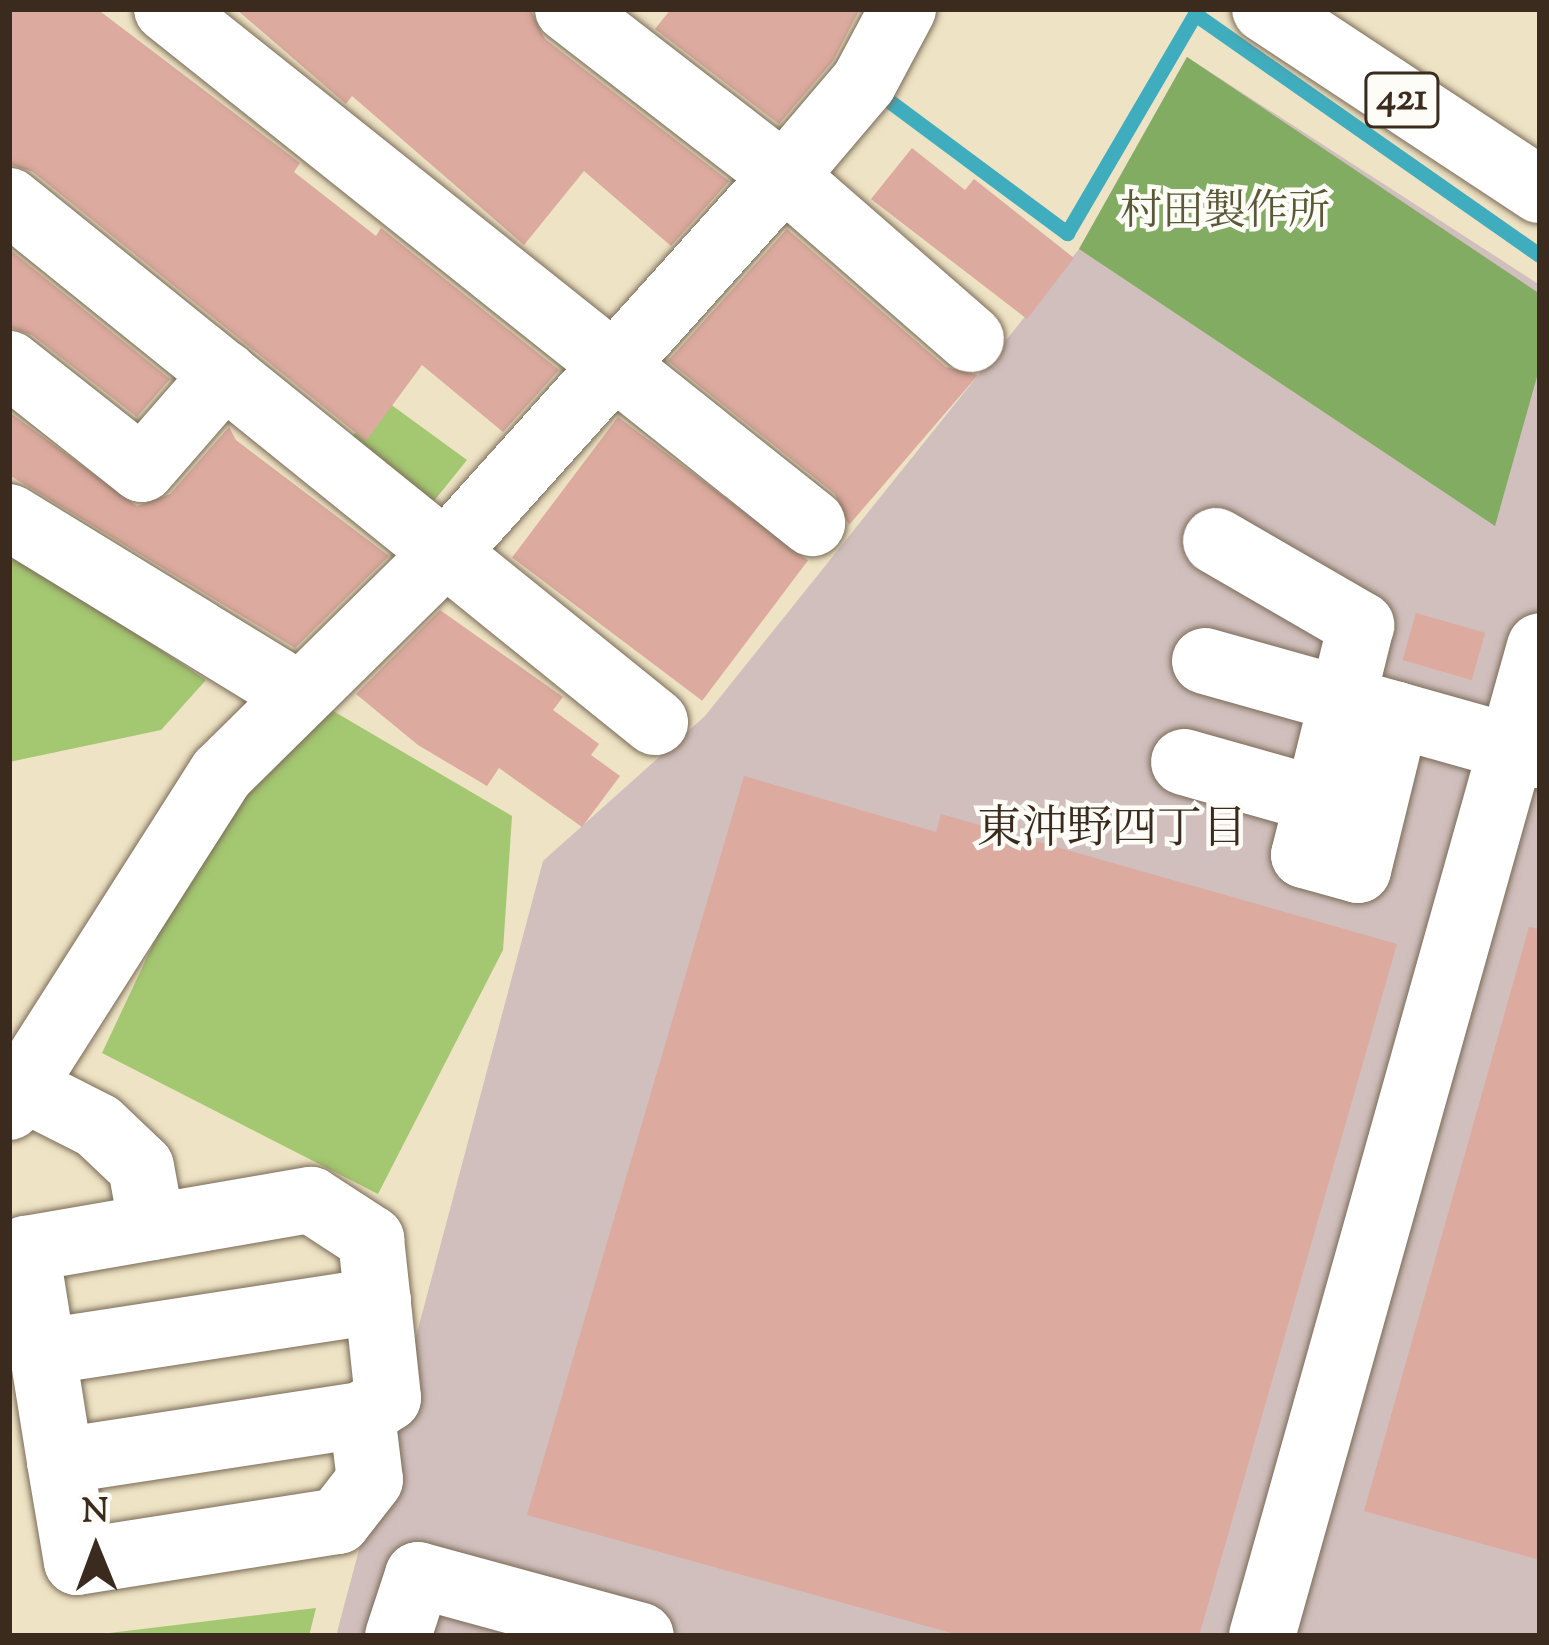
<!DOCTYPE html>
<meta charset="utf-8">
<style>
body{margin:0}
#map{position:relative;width:1549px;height:1645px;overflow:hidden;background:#eee3c4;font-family:"Sorts Mill Goudy","Noto Serif JP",serif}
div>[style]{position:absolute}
.industrial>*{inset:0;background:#d1bfbd}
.green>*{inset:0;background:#a4c771}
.forest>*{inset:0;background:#83ac63}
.stream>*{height:15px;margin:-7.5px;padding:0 7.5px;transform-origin:7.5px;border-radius:7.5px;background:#40adbf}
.building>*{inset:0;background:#dcaa9e;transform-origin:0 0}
.roads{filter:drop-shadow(0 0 3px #7a6b58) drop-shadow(0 0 3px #7a6b58)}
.minor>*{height:66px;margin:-33px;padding:0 33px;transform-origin:33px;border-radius:33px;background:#fff}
.highway>*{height:66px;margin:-33px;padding:0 33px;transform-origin:33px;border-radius:33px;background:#fff}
span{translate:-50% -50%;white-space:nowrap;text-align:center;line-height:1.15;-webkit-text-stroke:9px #fdfcf7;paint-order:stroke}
.shield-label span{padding:3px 9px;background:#fdfcf7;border:3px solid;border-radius:9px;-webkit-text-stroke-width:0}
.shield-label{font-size:39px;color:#3b2a1e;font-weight:700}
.park-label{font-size:42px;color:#5a5937}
.neighbourhood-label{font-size:45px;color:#3b2a1e}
.frame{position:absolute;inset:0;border:12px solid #3b2a1e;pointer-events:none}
.north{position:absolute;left:36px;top:1489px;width:120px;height:120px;-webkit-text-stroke:9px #fdfcf7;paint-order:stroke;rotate:359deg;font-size:33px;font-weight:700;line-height:48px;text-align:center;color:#3b2a1e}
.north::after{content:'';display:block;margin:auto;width:42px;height:54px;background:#3b2a1e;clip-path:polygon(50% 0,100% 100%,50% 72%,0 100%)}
</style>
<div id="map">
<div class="industrial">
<i style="clip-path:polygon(1187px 57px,1540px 285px,1540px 1636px,336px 1636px,543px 861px,705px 716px,1079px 249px)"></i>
</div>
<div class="green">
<i style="clip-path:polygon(386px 401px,467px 460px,425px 512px,337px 452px)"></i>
<i style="clip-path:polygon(9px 559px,29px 562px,206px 680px,161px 730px,9px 762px)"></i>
<i style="clip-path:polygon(311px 698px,512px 816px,503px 950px,378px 1194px,102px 1053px,231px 779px)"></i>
<i style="clip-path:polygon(316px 1608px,309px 1636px,85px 1636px)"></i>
</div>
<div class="forest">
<i style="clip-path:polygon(1187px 57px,1540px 294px,1540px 366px,1495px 526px,1079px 249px)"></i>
</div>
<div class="stream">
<i style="left:877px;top:92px;width:237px;rotate:36.6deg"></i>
<i style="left:1067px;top:233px;width:254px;rotate:-59.7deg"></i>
<i style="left:1195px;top:14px;width:421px;rotate:35deg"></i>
</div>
<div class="building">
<i style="clip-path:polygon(9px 9px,97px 9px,300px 163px,294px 172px,376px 236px,381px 228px,559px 370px,503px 432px,422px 365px,366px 441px,33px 172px,9px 164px)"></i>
<i style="clip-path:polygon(236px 9px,530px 9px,545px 39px,729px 181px,671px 246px,584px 171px,524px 245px,352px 96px,346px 104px)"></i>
<i style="clip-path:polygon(671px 9px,860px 9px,833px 61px,779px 124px,655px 29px)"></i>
<i style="clip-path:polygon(912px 148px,965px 190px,974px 179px,1074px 258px,1027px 319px,871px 199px)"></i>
<i style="clip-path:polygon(787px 229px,946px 367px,978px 375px,849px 525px,835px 494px,668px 361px)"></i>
<i style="clip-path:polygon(9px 249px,170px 379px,137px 417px,32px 335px,9px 327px)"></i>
<i style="clip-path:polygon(9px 412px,137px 506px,170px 494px,229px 427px,236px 440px,389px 556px,295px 648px,9px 475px)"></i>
<i style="left:618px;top:417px;width:238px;height:176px;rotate:37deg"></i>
<i style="clip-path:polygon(440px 610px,563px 697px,553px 710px,599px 744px,591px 755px,620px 776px,582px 827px,499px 768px,487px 786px,418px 745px,356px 694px)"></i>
<i style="left:1416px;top:613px;width:72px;height:49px;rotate:16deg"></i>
<i style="clip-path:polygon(744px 776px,936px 832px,941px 814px,1397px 944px,1199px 1636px,962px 1636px,527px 1515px)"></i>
<i style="clip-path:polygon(1529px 927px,1540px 929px,1540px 1560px,1364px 1511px)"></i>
</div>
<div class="roads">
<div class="minor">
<i style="left:167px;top:9px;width:825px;rotate:38.55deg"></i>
<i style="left:568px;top:9px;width:273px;rotate:37.7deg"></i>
<i style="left:784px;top:176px;width:248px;rotate:41.1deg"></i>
<i style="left:9px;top:201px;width:830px;rotate:38.89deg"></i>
<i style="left:9px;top:364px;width:169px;rotate:38.3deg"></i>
<i style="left:142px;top:469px;width:126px;rotate:-48.9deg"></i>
<i style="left:9px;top:517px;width:337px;rotate:31.5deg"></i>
<i style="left:1216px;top:541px;width:168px;rotate:30.1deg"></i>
<i style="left:1361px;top:625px;width:237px;rotate:103.9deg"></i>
<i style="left:1304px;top:855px;width:56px;rotate:15.5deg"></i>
<i style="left:1358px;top:870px;width:160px;rotate:-76.2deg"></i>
<i style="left:1205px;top:661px;width:348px;rotate:15.7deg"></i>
<i style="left:1184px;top:762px;width:139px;rotate:15.8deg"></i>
<i style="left:21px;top:1087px;width:86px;rotate:26.9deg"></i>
<i style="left:98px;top:1126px;width:59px;rotate:43.6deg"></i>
<i style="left:141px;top:1167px;width:61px;rotate:79.6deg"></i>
<i style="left:9px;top:1107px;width:396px;rotate:-57.5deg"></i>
<i style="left:222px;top:773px;width:315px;rotate:-44.6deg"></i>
<i style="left:446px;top:552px;width:506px;rotate:-48.05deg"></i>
<i style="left:784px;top:176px;width:123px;rotate:-49.6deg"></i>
<i style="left:864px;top:82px;width:83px;rotate:-61.9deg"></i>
<i style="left:43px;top:1352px;width:339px;rotate:-8.7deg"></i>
<i style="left:60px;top:1461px;width:305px;rotate:-8.7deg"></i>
<i style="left:362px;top:1415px;width:65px;rotate:83deg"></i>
<i style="left:370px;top:1480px;width:52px;rotate:128deg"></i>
<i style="left:338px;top:1521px;width:264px;rotate:171.1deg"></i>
<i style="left:77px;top:1562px;width:102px;rotate:-99.6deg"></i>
<i style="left:60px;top:1461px;width:215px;rotate:-99.1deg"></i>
<i style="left:26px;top:1249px;width:289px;rotate:-9.8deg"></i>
<i style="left:311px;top:1200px;width:72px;rotate:33deg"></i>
<i style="left:371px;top:1239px;width:160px;rotate:83.9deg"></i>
<i style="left:388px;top:1398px;width:31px;rotate:147deg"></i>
<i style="left:398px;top:1636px;width:64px;rotate:-71.8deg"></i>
<i style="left:418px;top:1575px;width:231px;rotate:15.3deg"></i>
<i style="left:1262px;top:1636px;width:1028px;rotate:-74.31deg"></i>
</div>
<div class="highway">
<i style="left:1265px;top:9px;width:329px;rotate:33.4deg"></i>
</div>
</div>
<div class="shield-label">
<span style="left:1402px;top:100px">421</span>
</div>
<div class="park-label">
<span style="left:1225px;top:214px">村田製作所</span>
</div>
<div class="neighbourhood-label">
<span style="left:1112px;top:832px">東沖野四丁目</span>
</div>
<div class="frame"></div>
<div class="north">N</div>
</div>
